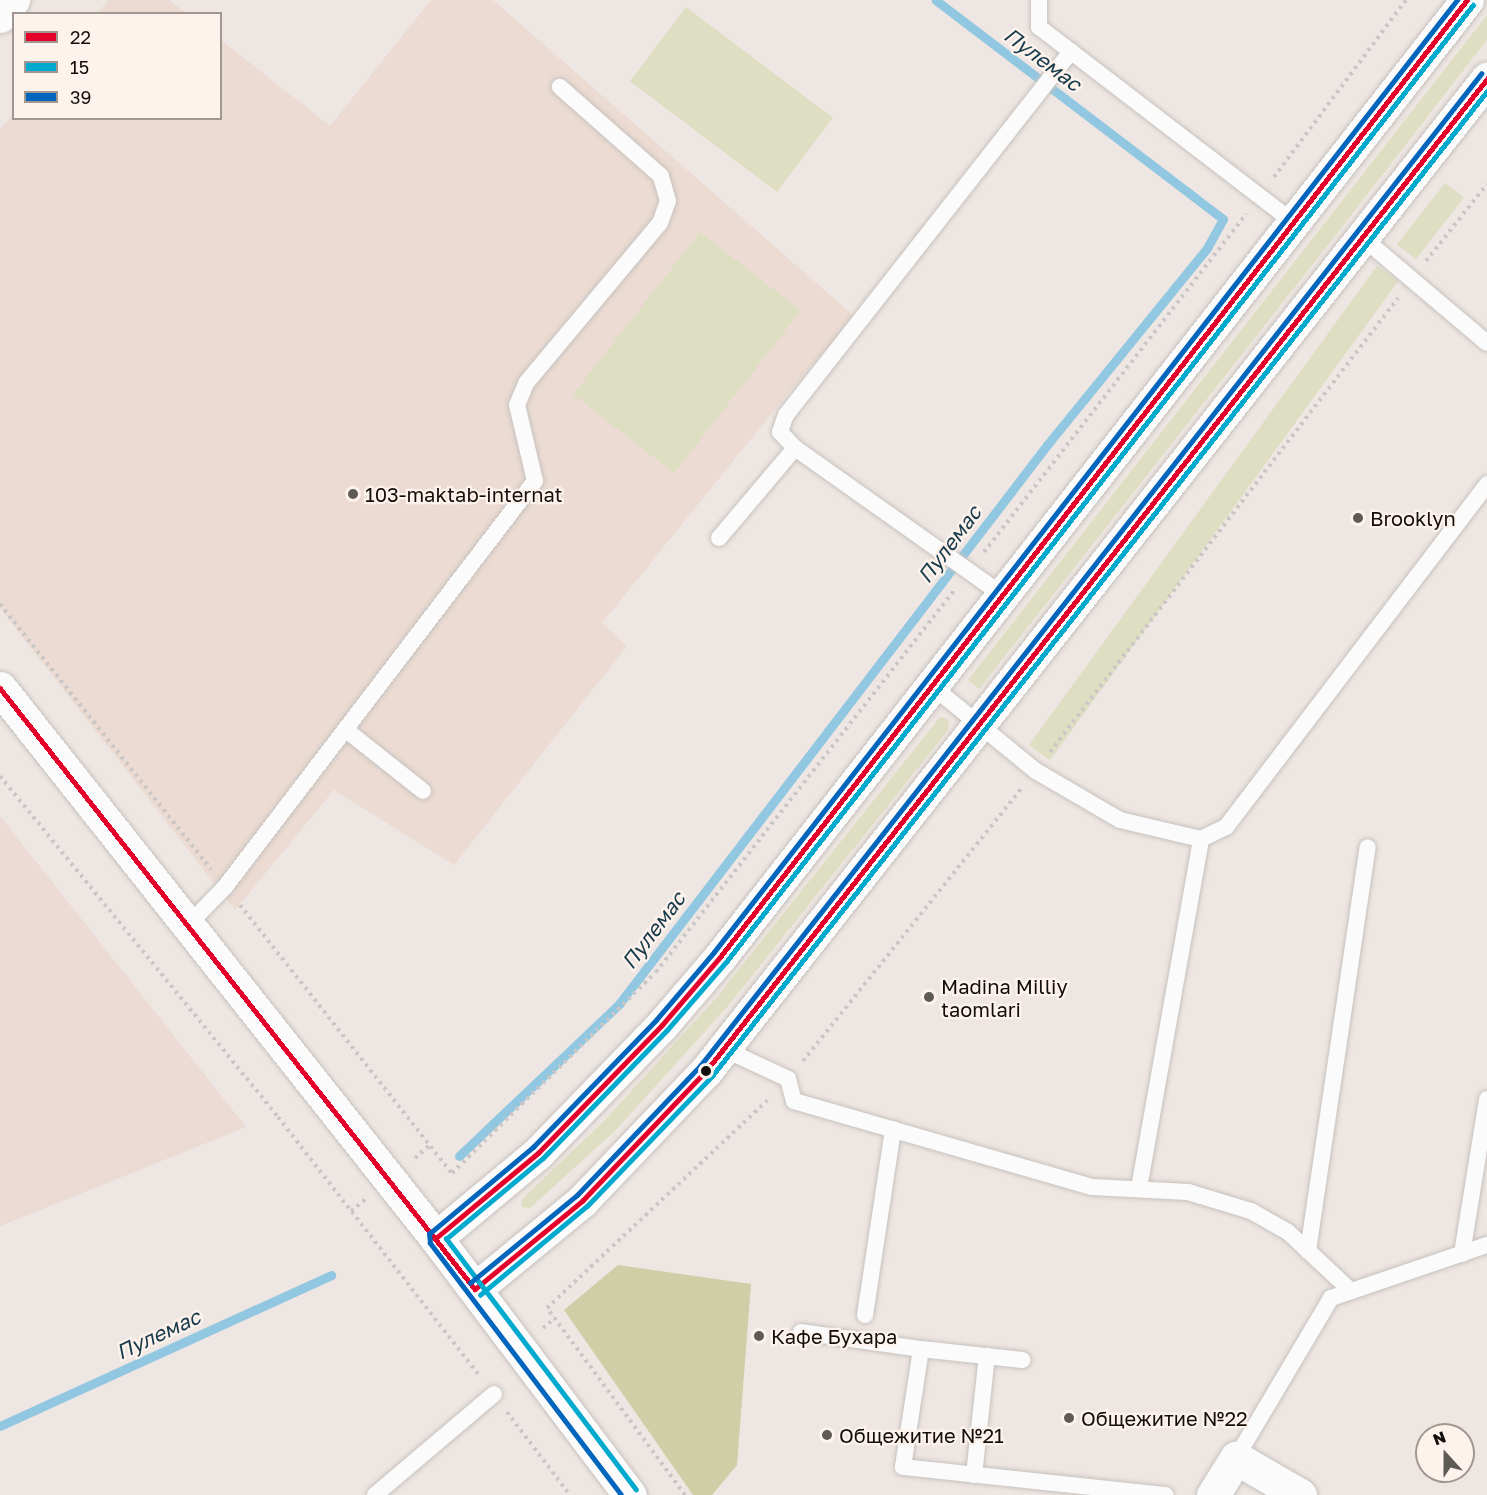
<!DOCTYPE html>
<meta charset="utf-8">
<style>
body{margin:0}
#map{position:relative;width:1487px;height:1495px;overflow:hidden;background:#eee6e2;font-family:"Golos Text",sans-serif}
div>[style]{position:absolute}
.industrial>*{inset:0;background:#ecdad5}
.education>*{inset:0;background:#ebdbd2}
.green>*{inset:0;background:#dddec2;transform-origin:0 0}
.forest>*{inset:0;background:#cecfa6}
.stream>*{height:9px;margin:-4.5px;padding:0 4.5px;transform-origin:4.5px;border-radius:4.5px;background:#91c7e1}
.path>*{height:4px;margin-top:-2px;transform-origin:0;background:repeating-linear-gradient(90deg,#c9c6c5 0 3px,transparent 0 7.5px)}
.roads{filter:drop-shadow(0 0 2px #c7c2be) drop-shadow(0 0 2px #c7c2be)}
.service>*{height:16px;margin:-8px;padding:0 8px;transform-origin:8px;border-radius:8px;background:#fcfbfb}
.minor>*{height:33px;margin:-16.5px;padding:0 16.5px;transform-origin:16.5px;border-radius:16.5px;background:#fcfbfb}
.secondary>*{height:33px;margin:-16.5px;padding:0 16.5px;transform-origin:16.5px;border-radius:16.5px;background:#fcfbfb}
.bus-1>*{height:4.5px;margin:-2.25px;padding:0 2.25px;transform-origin:2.25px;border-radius:2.25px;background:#e4002b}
.bus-2>*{height:4.5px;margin:-2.25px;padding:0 2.25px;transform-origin:2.25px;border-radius:2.25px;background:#00a9ce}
.bus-3>*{height:4.5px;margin:-2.25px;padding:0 2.25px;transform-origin:2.25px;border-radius:2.25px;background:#0065bd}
.dots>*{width:16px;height:16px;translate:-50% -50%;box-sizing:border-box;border:3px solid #fef3ec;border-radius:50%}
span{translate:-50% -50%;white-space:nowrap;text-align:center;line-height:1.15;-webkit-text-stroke:4.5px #fef3ec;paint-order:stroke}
.poi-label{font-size:20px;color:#120e0b}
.left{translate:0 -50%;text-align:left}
.water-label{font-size:21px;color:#173b4c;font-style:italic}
.legend{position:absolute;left:12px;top:12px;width:210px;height:108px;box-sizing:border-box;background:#fef3ec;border:2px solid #a09792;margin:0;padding:8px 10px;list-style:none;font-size:18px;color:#120e0b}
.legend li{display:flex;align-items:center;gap:12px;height:30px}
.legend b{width:30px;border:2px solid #a09792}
.north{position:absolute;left:1415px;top:1423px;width:60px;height:60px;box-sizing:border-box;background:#fef3ec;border:2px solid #a09792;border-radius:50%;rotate:339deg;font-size:16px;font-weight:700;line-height:24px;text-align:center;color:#120e0b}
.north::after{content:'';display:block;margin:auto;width:21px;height:27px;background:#5f5a56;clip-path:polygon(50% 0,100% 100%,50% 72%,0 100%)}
</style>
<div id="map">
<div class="industrial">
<i style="clip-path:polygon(0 816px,246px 1127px,0 1226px)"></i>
</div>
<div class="education">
<i style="clip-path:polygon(109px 0,169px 0,186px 13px,97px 13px)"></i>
<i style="clip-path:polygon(431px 0,493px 0,855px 317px,798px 381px,602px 623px,627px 646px,454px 865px,334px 790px,235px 910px,0 608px,0 130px,13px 114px,14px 118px,220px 118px,221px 40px,330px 126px)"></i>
</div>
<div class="green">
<i style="left:686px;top:7px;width:184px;height:93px;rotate:37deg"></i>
<i style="clip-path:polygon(1487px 15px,1487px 40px,1345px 223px,979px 689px,968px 680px)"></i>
<i style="left:1445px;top:183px;width:24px;height:78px;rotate:38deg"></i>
<i style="left:700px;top:232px;width:128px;height:206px;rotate:38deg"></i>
<i style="left:1377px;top:266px;width:26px;height:592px;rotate:36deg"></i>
<i style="clip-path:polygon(940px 717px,949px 720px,948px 730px,728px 1006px,615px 1131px,530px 1208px,522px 1207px,522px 1199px,604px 1121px,717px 997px)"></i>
</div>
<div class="forest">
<i style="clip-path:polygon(618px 1265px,751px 1284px,737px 1465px,712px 1495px,693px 1495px,564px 1310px)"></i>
</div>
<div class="stream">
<i style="left:459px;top:1156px;width:221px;rotate:-43.5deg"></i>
<i style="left:619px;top:1004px;width:704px;rotate:-52.56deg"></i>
<i style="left:1047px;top:445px;width:254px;rotate:-50.9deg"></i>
<i style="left:1207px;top:248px;width:33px;rotate:-61deg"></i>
<i style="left:1223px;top:219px;width:361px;rotate:-142.7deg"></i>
<i style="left:0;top:1426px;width:364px;rotate:-24.5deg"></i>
</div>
<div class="path">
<i style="left:1274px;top:177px;width:221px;rotate:-53.3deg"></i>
<i style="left:1426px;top:261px;width:98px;rotate:-51.6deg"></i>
<i style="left:984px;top:552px;width:428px;rotate:-52.2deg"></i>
<i style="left:0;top:604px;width:339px;rotate:51.5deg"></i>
<i style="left:1050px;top:752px;width:572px;rotate:-52.53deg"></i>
<i style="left:0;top:776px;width:440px;rotate:50.8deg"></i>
<i style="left:278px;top:1117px;width:327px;rotate:52.1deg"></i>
<i style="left:240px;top:905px;width:342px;rotate:51.7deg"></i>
<i style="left:452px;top:1173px;width:286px;rotate:-44.6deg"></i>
<i style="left:656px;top:972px;width:486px;rotate:-52deg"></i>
<i style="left:803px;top:1061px;width:350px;rotate:-51.3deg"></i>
<i style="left:415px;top:1158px;width:20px;rotate:-41deg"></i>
<i style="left:351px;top:1211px;width:19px;rotate:-39deg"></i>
<i style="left:543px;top:1328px;width:16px;rotate:-40deg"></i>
<i style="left:507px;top:1412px;width:104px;rotate:52.8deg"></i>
<i style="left:685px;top:1495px;width:232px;rotate:-126.4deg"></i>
<i style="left:547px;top:1308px;width:303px;rotate:-43.3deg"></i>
</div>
<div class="roads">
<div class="service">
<i style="left:1039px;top:0;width:27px;rotate:90deg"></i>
<i style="left:1039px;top:27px;width:322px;rotate:37.5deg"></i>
<i style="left:1363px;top:238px;width:162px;rotate:40.3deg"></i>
<i style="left:795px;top:448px;width:22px;rotate:-133deg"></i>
<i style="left:780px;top:432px;width:18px;rotate:-71deg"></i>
<i style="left:786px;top:415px;width:462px;rotate:-51.9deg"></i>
<i style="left:719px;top:538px;width:118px;rotate:-49.8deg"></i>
<i style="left:795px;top:448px;width:255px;rotate:35.3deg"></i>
<i style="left:932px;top:686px;width:134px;rotate:39.3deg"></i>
<i style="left:1036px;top:771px;width:97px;rotate:30.3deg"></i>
<i style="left:1120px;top:820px;width:83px;rotate:13.2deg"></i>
<i style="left:1201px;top:839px;width:28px;rotate:-26deg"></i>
<i style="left:1226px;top:827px;width:431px;rotate:-52.7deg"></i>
<i style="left:346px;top:730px;width:98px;rotate:38.4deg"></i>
<i style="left:188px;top:925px;width:53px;rotate:-45.8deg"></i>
<i style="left:225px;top:887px;width:511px;rotate:-52.64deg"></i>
<i style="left:535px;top:481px;width:78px;rotate:-103.3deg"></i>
<i style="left:517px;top:405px;width:25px;rotate:-67deg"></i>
<i style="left:527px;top:382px;width:207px;rotate:-50.1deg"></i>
<i style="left:660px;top:223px;width:23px;rotate:-70deg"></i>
<i style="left:668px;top:201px;width:26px;rotate:-106deg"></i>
<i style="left:661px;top:176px;width:135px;rotate:-138.6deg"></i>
<i style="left:724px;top:1049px;width:71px;rotate:25.1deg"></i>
<i style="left:788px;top:1079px;width:23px;rotate:75deg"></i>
<i style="left:794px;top:1101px;width:310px;rotate:16.1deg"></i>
<i style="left:1092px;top:1187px;width:96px;rotate:3deg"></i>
<i style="left:1188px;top:1192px;width:66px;rotate:16.8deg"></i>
<i style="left:1251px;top:1211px;width:43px;rotate:29.6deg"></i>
<i style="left:1288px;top:1232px;width:86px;rotate:43.1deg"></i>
<i style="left:1139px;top:1188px;width:354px;rotate:-79.9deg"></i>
<i style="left:1308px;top:1251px;width:408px;rotate:-81.6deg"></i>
<i style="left:1462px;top:1254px;width:157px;rotate:-80.8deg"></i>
<i style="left:865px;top:1315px;width:188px;rotate:-81.4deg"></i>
<i style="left:801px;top:1332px;width:121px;rotate:8.1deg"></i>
<i style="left:921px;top:1349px;width:119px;rotate:98.7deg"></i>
<i style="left:903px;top:1467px;width:264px;rotate:6.1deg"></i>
<i style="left:921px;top:1349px;width:102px;rotate:6.2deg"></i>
<i style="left:1236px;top:1458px;width:186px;rotate:-59.3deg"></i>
<i style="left:1331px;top:1298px;width:165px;rotate:-18.8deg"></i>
<i style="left:974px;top:1475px;width:120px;rotate:-83.8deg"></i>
<i style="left:375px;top:1495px;width:156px;rotate:-40.3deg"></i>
</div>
<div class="minor">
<i style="left:0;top:16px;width:21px;rotate:-51deg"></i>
<i style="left:1213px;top:1495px;width:44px;rotate:-58.1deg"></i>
<i style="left:1236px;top:1458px;width:74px;rotate:30deg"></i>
</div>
<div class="secondary">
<i style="left:0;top:688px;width:702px;rotate:51.6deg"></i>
<i style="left:436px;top:1238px;width:322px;rotate:53deg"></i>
<i style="left:436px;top:1238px;width:133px;rotate:-39.8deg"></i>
<i style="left:538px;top:1153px;width:178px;rotate:-45.9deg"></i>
<i style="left:662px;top:1025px;width:89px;rotate:-49.5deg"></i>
<i style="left:720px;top:957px;width:1214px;rotate:-52.03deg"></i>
<i style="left:475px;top:1289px;width:139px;rotate:-39.4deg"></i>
<i style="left:582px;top:1201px;width:180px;rotate:-46.4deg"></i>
<i style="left:706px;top:1071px;width:1263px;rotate:-51.79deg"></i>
</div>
</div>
<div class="bus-1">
<i style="left:0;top:688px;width:766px;rotate:51.68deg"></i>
<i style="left:475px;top:1289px;width:139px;rotate:-39.4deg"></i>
<i style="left:582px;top:1201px;width:180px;rotate:-46.4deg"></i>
<i style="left:706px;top:1071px;width:1263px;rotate:-51.79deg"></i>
<i style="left:436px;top:1238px;width:133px;rotate:-39.8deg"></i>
<i style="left:538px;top:1153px;width:178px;rotate:-45.9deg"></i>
<i style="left:662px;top:1025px;width:89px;rotate:-49.5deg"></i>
<i style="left:720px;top:957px;width:1214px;rotate:-52.03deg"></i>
</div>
<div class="bus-2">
<i style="left:480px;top:1295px;width:139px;rotate:-39.8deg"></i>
<i style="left:587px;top:1206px;width:180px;rotate:-46.1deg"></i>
<i style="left:712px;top:1076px;width:1253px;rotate:-51.8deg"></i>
<i style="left:636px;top:1490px;width:315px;rotate:-127.1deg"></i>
<i style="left:446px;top:1239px;width:126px;rotate:-39.9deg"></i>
<i style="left:543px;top:1158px;width:178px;rotate:-45.9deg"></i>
<i style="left:667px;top:1030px;width:90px;rotate:-49.1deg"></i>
<i style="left:726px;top:962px;width:1214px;rotate:-52.03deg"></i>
</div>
<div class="bus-3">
<i style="left:470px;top:1283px;width:139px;rotate:-39.4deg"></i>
<i style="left:577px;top:1195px;width:178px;rotate:-46.4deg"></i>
<i style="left:700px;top:1066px;width:1263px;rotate:-51.79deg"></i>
<i style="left:621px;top:1495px;width:316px;rotate:-127.2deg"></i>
<i style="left:430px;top:1243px;width:9px;rotate:-96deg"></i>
<i style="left:429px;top:1234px;width:136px;rotate:-39.9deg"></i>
<i style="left:533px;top:1147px;width:177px;rotate:-45.9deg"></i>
<i style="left:656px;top:1020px;width:89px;rotate:-49.5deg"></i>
<i style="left:714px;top:952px;width:1208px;rotate:-52.03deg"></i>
</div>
<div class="dots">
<i style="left:353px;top:494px;background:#5f5a56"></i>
<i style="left:1358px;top:518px;background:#5f5a56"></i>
<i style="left:929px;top:997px;background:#5f5a56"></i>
<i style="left:706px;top:1071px;background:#120e0b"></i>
<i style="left:759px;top:1336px;background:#5f5a56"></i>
<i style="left:1069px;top:1418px;background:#5f5a56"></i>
<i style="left:827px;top:1435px;background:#5f5a56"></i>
</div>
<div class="poi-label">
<span class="left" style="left:365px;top:494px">103-maktab-internat</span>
<span class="left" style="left:1370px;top:518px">Brooklyn</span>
<span class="left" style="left:941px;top:998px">Madina Milliy<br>taomlari</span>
<span class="left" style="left:771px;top:1336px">Кафе Бухара</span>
<span class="left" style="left:1081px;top:1418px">Общежитие №22</span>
<span class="left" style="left:839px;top:1435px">Общежитие №21</span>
</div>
<div class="water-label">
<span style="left:1043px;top:59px;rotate:37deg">Пулемас</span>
<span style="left:949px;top:544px;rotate:-53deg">Пулемас</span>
<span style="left:653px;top:930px;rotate:-53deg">Пулемас</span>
<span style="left:158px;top:1334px;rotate:-25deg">Пулемас</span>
</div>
<ul class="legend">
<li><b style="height:8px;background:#e4002b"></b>22</li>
<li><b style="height:8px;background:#00a9ce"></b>15</li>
<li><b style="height:8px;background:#0065bd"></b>39</li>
</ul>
<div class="north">N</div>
</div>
